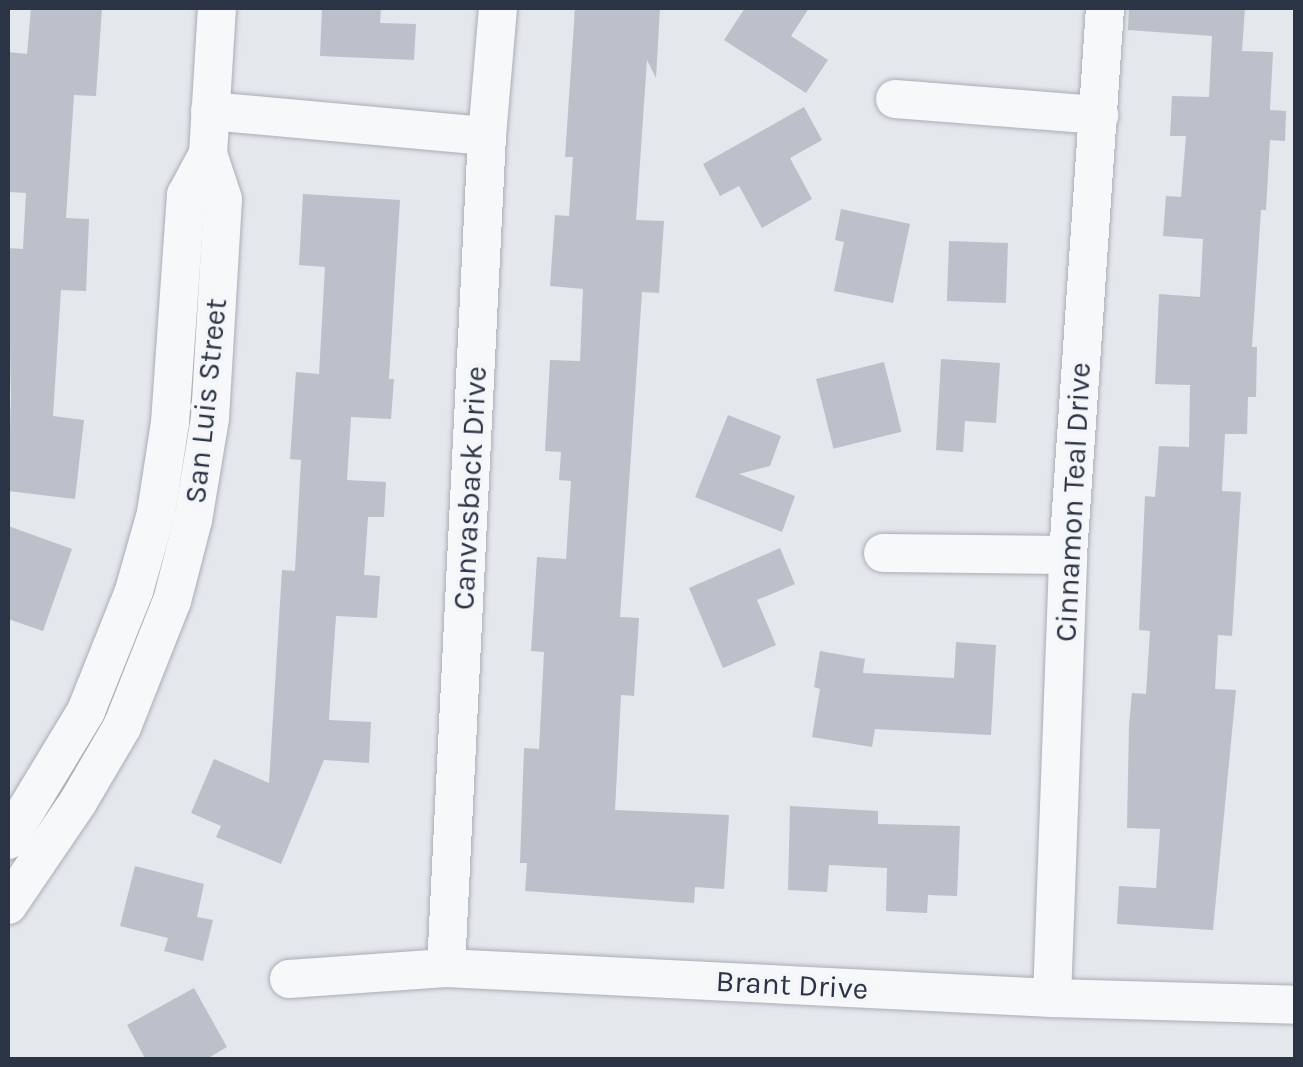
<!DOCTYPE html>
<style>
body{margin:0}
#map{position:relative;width:1303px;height:1067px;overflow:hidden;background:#e4e7ec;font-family:Karla,sans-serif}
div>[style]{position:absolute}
.building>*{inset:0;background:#bbc0ca;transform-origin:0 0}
.roads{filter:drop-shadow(0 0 2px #a9aeb7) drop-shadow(0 0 2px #a9aeb7)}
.street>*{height:38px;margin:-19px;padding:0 19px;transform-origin:19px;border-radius:19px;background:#f7f8fa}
span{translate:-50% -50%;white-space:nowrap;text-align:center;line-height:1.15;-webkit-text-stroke:8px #f4f6f9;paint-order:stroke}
.street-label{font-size:30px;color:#2b3445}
.frame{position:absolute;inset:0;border:10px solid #2b3445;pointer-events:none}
</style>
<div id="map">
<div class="building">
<i style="clip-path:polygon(31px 8px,102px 8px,96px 96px,74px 95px,66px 218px,89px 219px,86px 291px,61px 290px,53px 416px,84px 420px,75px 499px,8px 491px,11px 397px,8px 248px,23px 249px,26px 193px,8px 192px,8px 52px,27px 54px)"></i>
<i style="clip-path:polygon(322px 8px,381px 8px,380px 23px,416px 24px,414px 60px,320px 56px)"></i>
<i style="clip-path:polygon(575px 8px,660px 8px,656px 78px,647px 60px,636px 220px,664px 221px,659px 293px,642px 292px,620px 617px,639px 618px,634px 696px,621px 695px,615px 810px,729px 815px,724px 889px,695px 887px,694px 903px,525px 891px,527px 863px,520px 863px,524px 748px,539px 749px,544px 652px,531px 651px,537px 557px,566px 559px,571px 481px,559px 480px,561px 452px,545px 451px,550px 360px,580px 361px,583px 289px,550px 286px,555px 215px,569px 216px,573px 157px,565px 157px)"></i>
<i style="clip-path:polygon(745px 8px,809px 8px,791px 36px,828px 60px,806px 93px,724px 40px)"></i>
<i style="clip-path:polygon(1129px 8px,1245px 8px,1242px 51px,1273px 52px,1270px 110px,1286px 111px,1285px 141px,1270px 140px,1266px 210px,1261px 210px,1252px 347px,1257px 347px,1256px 397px,1248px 397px,1247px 434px,1225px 434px,1222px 491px,1241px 492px,1232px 636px,1218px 635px,1215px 689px,1236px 690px,1213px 930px,1117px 924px,1119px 886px,1156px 888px,1160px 829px,1127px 828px,1129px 725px,1132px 693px,1146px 694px,1150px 631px,1139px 630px,1145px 496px,1155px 497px,1159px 446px,1189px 447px,1190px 385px,1155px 384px,1159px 294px,1200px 297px,1203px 239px,1163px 236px,1166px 196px,1181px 197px,1186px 136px,1170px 136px,1172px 96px,1209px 97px,1212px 36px,1128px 30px)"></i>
<i style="clip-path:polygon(804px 107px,822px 140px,790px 158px,812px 199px,762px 228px,739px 186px,720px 196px,703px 164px)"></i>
<i style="clip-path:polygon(303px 194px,400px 200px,389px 379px,394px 379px,391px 419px,351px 417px,347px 480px,386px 482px,384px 517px,368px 517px,364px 575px,380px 576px,377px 618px,336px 616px,331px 687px,329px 720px,371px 722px,369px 763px,324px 760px,281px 864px,216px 837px,221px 826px,191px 813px,214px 759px,269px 783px,282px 570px,295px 571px,301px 460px,290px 459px,296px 372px,319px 374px,325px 267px,299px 265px)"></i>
<i style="clip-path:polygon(841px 209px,910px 224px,893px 303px,834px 291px,844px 242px,835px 240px)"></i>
<i style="left:949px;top:241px;width:59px;height:60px;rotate:2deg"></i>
<i style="clip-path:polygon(941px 359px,1000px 363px,996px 423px,965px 421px,963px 452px,936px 450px)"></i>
<i style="left:884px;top:362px;width:72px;height:70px;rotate:76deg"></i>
<i style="clip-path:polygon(728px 415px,781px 436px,770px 466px,739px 474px,795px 496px,782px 532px,695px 497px)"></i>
<i style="clip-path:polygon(8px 526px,72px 549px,43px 631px,8px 619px)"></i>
<i style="clip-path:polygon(780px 548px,795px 584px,757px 600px,776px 645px,723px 668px,689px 588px)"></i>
<i style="clip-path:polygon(956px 642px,996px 645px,991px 735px,875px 729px,872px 747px,812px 737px,820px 689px,814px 687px,820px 651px,865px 659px,863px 673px,954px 678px)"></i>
<i style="clip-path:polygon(790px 806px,878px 811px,878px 824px,960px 826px,957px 896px,928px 895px,927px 913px,886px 911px,887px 868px,829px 865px,827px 892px,788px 890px)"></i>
<i style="clip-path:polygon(135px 866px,204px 884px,197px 917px,213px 920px,203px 961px,164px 951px,168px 938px,120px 926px)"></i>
<i style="clip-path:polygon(194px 988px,227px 1047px,205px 1060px,146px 1060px,127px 1025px)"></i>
</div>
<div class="roads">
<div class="street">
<i style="left:895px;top:99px;width:205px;rotate:4.5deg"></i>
<i style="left:210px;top:111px;width:278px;rotate:5.2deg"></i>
<i style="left:883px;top:553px;width:185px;rotate:0.6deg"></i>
<i style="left:8px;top:840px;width:151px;rotate:-58.8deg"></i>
<i style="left:86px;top:711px;width:129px;rotate:-68.2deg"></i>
<i style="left:134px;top:591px;width:81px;rotate:-74.2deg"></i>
<i style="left:156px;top:513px;width:91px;rotate:-81.2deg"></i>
<i style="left:170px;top:423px;width:229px;rotate:-86deg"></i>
<i style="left:186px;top:195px;width:47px;rotate:-61.8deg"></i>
<i style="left:8px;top:905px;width:125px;rotate:-55.8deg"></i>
<i style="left:78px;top:802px;width:87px;rotate:-59.6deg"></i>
<i style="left:122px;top:727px;width:136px;rotate:-68.4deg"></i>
<i style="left:172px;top:601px;width:84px;rotate:-75.5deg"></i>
<i style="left:193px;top:520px;width:103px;rotate:-80.5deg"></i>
<i style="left:210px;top:418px;width:219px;rotate:-86.6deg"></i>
<i style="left:223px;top:199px;width:47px;rotate:-108.4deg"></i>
<i style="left:208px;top:154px;width:146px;rotate:-86.5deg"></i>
<i style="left:446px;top:968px;width:833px;rotate:-87.18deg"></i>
<i style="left:487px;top:136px;width:128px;rotate:-85.1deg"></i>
<i style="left:289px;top:979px;width:157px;rotate:-4deg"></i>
<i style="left:446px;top:968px;width:607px;rotate:2.83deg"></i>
<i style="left:1052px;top:998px;width:244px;rotate:1.6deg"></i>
<i style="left:1052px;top:998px;width:443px;rotate:-87.9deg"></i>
<i style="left:1068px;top:555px;width:548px;rotate:-86.13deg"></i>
</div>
</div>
<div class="street-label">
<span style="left:206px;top:401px;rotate:-84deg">San Luis Street</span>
<span style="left:470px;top:488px;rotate:-87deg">Canvasback Drive</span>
<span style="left:1073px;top:502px;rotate:-87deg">Cinnamon Teal Drive</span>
<span style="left:792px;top:985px;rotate:3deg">Brant Drive</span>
</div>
<div class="frame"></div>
</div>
